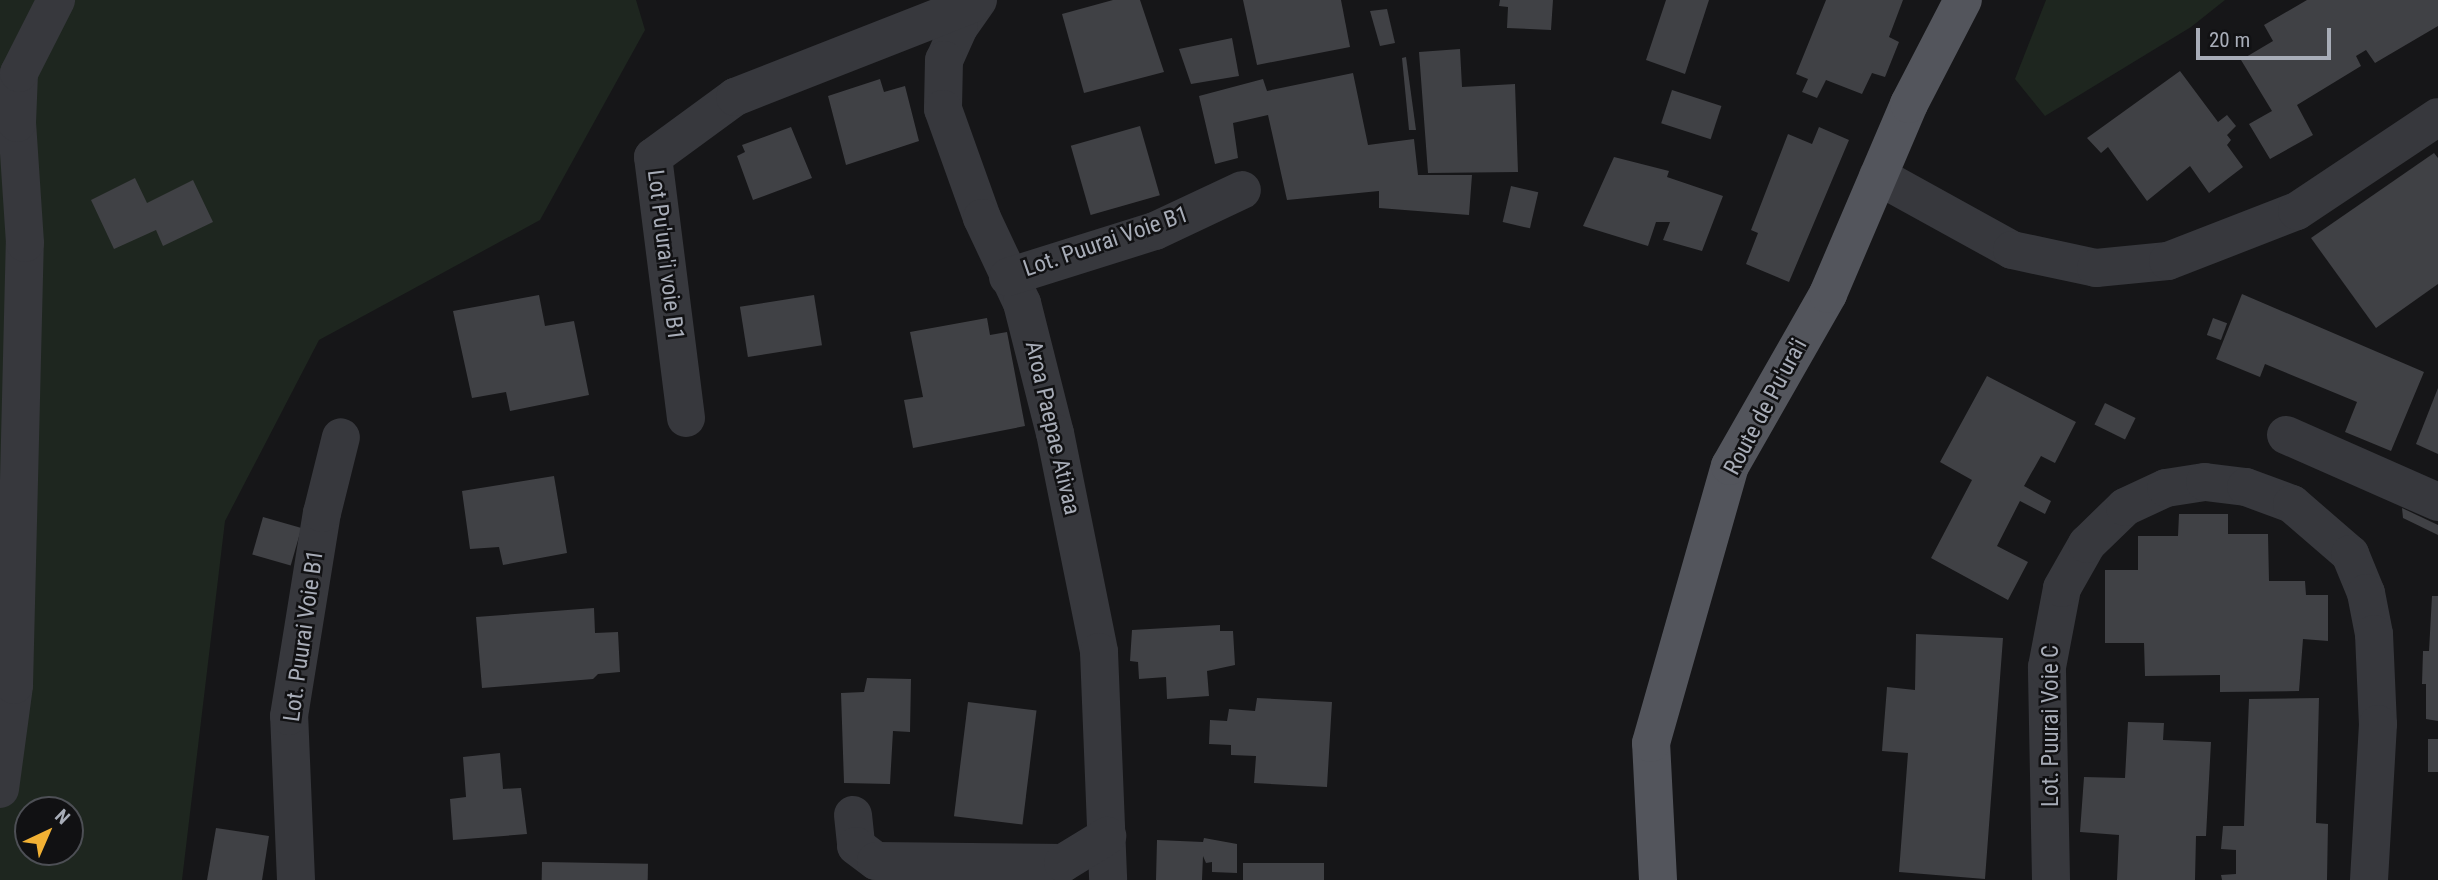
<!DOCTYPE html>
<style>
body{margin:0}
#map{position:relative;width:2438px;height:880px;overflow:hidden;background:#161618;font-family:"Roboto Condensed",sans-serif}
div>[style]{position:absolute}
.green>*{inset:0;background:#1e261f}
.building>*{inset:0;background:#404145;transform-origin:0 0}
.minor>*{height:38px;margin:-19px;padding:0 19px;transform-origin:19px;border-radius:19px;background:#37383d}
.major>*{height:38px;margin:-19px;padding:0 19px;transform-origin:19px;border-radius:19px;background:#53555c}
span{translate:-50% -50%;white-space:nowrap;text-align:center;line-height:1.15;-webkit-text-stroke:5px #111113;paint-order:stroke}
.street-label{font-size:23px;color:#a8adb8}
.north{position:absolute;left:14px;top:796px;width:70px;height:70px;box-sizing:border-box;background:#111113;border:2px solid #4d4f55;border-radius:50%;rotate:44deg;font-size:19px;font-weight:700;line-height:28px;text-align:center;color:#a8adb8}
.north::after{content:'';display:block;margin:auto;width:24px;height:32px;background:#f2b134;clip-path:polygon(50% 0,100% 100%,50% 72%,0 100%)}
.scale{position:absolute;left:2196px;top:28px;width:135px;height:32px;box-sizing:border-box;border:4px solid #a8adb8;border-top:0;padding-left:9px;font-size:21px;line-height:24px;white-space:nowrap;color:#a8adb8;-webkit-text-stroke:5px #111113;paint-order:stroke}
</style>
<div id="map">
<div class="green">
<i style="clip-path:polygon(evenodd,0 0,636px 0,645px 30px,540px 220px,319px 340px,225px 521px,182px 880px,0 880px,0 0,28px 810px,70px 810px,70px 852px,28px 852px,28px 810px)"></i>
<i style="clip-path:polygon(2046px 0,2225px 0,2191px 27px,2045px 116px,2015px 79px)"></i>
</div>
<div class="building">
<i style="clip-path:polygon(1113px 0,1140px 0,1164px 72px,1084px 93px,1062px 14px)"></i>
<i style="clip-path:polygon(1243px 0,1341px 0,1350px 47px,1257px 65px)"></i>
<i style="clip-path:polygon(1500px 0,1553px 0,1551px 30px,1507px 28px,1508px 7px,1499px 6px)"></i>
<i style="clip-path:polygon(1666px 0,1709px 0,1685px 74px,1646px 60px)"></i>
<i style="clip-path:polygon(1826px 0,1903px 0,1889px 37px,1899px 42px,1885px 77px,1872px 73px,1862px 94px,1826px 80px,1817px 98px,1802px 92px,1808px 79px,1796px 74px)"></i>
<i style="clip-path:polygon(2307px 0,2438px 0,2438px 26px,2375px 63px,2366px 50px,2356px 56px,2361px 66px,2297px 105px,2313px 135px,2270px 159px,2249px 124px,2272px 111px,2241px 60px,2273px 41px,2264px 25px)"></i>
<i style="clip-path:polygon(1387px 9px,1395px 43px,1380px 46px,1370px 11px)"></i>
<i style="clip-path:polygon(1232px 38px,1239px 76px,1191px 84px,1179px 49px)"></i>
<i style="clip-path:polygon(1460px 49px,1462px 87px,1515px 84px,1518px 172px,1428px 173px,1419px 52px)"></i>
<i style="clip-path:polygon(1406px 57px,1416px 130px,1409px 130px,1402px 58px)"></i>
<i style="clip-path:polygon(2180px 71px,2218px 122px,2227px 115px,2236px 126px,2227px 135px,2231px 140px,2227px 145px,2243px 167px,2209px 193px,2190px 166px,2147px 201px,2108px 147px,2101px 153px,2087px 138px)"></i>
<i style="clip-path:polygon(1353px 73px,1368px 145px,1414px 139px,1418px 175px,1472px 175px,1469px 215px,1379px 208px,1379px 191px,1287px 200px,1268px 115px,1233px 123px,1238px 158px,1215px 164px,1199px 96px,1263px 79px,1267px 91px)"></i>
<i style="clip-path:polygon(880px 79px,884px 92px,905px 86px,919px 141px,846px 165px,828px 96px)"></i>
<i style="left:1672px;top:90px;width:52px;height:35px;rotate:18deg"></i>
<i style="left:1140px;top:126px;width:72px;height:72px;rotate:74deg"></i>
<i style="clip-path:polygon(791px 127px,812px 178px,753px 200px,737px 156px,745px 152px,742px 145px)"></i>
<i style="clip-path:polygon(1819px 127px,1849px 140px,1789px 282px,1746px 264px,1758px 233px,1751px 230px,1788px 134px,1812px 144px)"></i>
<i style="clip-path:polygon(2434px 153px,2438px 158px,2438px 284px,2376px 328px,2311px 238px)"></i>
<i style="clip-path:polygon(1614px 157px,1669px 171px,1667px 177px,1723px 196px,1702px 251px,1663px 240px,1670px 222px,1656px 222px,1648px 246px,1583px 226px)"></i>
<i style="clip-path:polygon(135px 178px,147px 203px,193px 180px,213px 222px,163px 246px,156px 230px,114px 249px,91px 200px)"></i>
<i style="left:1511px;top:186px;width:28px;height:37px;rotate:13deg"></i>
<i style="clip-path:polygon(2242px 294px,2424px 372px,2391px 451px,2345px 432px,2357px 402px,2265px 364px,2260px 377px,2216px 359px)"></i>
<i style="clip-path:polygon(539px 295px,545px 326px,574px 321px,589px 395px,510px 411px,506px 392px,472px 398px,453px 311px)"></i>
<i style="left:814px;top:295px;width:51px;height:75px;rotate:81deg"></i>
<i style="clip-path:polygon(987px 318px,990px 335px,1007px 332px,1025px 426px,913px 448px,904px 400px,923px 397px,910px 332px)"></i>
<i style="left:2213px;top:318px;width:15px;height:18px;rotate:20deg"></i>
<i style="clip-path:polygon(1987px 376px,2076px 422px,2055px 463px,2041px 456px,2024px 486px,2051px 501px,2045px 514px,2020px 501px,1997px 546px,2028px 562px,2008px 600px,1931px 558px,1972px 480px,1940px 462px)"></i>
<i style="clip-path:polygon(2438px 388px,2438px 454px,2416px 444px)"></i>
<i style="left:2105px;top:403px;width:34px;height:24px;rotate:26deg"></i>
<i style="clip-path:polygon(554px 476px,567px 553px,503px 565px,499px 547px,470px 549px,462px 491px)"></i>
<i style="clip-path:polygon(2402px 508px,2438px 525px,2438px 535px,2403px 518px)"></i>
<i style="clip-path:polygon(2179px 514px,2228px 514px,2228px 534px,2268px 534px,2269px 581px,2305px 581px,2306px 595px,2328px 595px,2328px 641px,2303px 639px,2299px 691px,2220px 692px,2220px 675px,2145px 676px,2144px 643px,2105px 643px,2105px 570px,2138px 570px,2138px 536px,2178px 536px)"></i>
<i style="left:263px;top:517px;width:40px;height:39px;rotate:16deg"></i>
<i style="clip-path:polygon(2432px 596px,2438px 596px,2438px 721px,2426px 719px,2426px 684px,2422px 684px,2423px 651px,2429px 651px)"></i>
<i style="clip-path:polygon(594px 608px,595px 633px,618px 632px,620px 672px,598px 674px,593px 679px,482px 688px,476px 617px)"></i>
<i style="clip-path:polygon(1220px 625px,1220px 631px,1233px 631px,1235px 665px,1207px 671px,1209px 696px,1167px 699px,1166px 677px,1139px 679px,1138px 662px,1130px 661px,1132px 630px)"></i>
<i style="clip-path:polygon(1916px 634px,2003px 638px,1985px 879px,1899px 872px,1908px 753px,1882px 751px,1887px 687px,1915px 690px)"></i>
<i style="clip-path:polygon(867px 678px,911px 679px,910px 732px,893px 731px,890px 784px,844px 783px,841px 693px,864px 692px)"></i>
<i style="clip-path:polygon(1257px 698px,1332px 702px,1327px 787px,1254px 783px,1256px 756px,1231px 755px,1231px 745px,1209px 744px,1210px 720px,1227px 721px,1229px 709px,1255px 711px)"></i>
<i style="clip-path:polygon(2319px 698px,2316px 823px,2328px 824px,2327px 880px,2222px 880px,2221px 875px,2236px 874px,2236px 850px,2221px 849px,2223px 826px,2244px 826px,2249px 699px)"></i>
<i style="left:968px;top:702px;width:69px;height:115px;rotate:7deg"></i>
<i style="clip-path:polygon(2128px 722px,2164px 723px,2163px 740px,2211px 742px,2206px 836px,2196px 836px,2195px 880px,2117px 880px,2119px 835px,2080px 832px,2084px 777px,2125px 778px)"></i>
<i style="left:2428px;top:739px;width:10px;height:33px"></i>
<i style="clip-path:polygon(500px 753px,503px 789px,521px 788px,527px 834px,453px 840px,450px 799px,466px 797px,463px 757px)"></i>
<i style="clip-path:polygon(216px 828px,269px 836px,262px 880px,207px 880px)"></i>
<i style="clip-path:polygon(1204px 838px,1237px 844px,1237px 873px,1212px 872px,1212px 862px,1206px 863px,1203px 856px,1202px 880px,1156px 880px,1157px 840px,1203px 842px)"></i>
<i style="left:542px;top:862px;width:106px;height:18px;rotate:1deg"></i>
<i style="left:1243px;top:863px;width:81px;height:17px"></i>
</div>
<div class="minor">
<i style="left:978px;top:0;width:33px;rotate:125deg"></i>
<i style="left:959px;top:27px;width:36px;rotate:114deg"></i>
<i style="left:944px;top:60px;width:49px;rotate:91.2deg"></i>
<i style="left:943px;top:109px;width:116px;rotate:70.3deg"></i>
<i style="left:982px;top:218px;width:94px;rotate:64.8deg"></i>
<i style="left:1022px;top:303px;width:134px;rotate:75.8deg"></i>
<i style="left:1055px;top:433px;width:223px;rotate:78.6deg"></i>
<i style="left:1099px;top:652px;width:228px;rotate:87.7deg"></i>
<i style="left:1878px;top:176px;width:153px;rotate:28.9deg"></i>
<i style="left:2012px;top:250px;width:86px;rotate:12.1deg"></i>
<i style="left:2096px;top:268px;width:72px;rotate:-5.6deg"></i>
<i style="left:2168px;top:261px;width:138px;rotate:-21.2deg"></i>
<i style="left:2297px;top:211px;width:169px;rotate:-33.7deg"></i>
<i style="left:1008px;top:277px;width:154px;rotate:-17.4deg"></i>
<i style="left:1155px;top:231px;width:96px;rotate:-25.2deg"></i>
<i style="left:686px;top:418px;width:263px;rotate:-97.2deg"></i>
<i style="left:653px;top:157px;width:102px;rotate:-36.2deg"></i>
<i style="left:735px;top:97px;width:258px;rotate:-21.4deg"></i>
<i style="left:2286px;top:435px;width:166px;rotate:23.8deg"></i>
<i style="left:0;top:789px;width:105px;rotate:-82.3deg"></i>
<i style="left:14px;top:685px;width:442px;rotate:-88.6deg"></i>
<i style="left:25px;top:243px;width:120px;rotate:-93.8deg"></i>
<i style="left:17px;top:123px;width:50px;rotate:-87.7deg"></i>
<i style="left:19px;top:73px;width:82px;rotate:-63.1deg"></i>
<i style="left:853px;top:815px;width:31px;rotate:84deg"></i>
<i style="left:856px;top:846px;width:25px;rotate:37deg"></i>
<i style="left:876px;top:861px;width:187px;rotate:0.6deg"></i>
<i style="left:1063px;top:863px;width:52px;rotate:-31.5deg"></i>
<i style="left:296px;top:880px;width:164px;rotate:-92.4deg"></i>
<i style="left:289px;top:716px;width:206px;rotate:-80.8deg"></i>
<i style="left:322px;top:513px;width:78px;rotate:-76deg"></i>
<i style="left:2051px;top:880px;width:213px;rotate:-91.1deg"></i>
<i style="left:2047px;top:667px;width:80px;rotate:-79.2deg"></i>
<i style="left:2062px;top:588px;width:51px;rotate:-60.4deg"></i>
<i style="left:2087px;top:544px;width:53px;rotate:-44.2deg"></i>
<i style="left:2125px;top:507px;width:45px;rotate:-24.9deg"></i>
<i style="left:2166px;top:488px;width:39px;rotate:-9deg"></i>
<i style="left:2205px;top:482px;width:41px;rotate:7deg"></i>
<i style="left:2246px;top:487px;width:49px;rotate:20.3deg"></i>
<i style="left:2292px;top:504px;width:77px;rotate:40.8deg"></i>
<i style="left:2350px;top:554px;width:42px;rotate:67.7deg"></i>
<i style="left:2366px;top:593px;width:42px;rotate:79deg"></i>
<i style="left:2374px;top:634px;width:90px;rotate:87.5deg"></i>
<i style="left:2378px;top:724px;width:156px;rotate:93.3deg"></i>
</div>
<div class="major">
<i style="left:1658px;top:880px;width:137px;rotate:-92.9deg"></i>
<i style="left:1651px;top:743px;width:288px;rotate:-74.1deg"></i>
<i style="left:1730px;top:466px;width:198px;rotate:-60.3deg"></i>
<i style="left:1828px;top:294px;width:207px;rotate:-66.9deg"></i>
<i style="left:1909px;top:104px;width:117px;rotate:-62.6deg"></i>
</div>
<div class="street-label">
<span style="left:1106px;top:242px;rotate:-19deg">Lot. Puurai Voie B1</span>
<span style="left:665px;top:255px;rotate:83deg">Lot Pu'ura'i voie B1</span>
<span style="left:1766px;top:407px;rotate:-62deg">Route de Pu'ura'i</span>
<span style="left:1052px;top:428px;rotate:77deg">Aroa Paepae Ativaa</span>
<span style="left:304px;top:636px;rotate:-82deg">Lot. Puurai Voie B1</span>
<span style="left:2051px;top:726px;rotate:-90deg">Lot. Puurai Voie C</span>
</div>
<div class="north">N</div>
<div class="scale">20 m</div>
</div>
